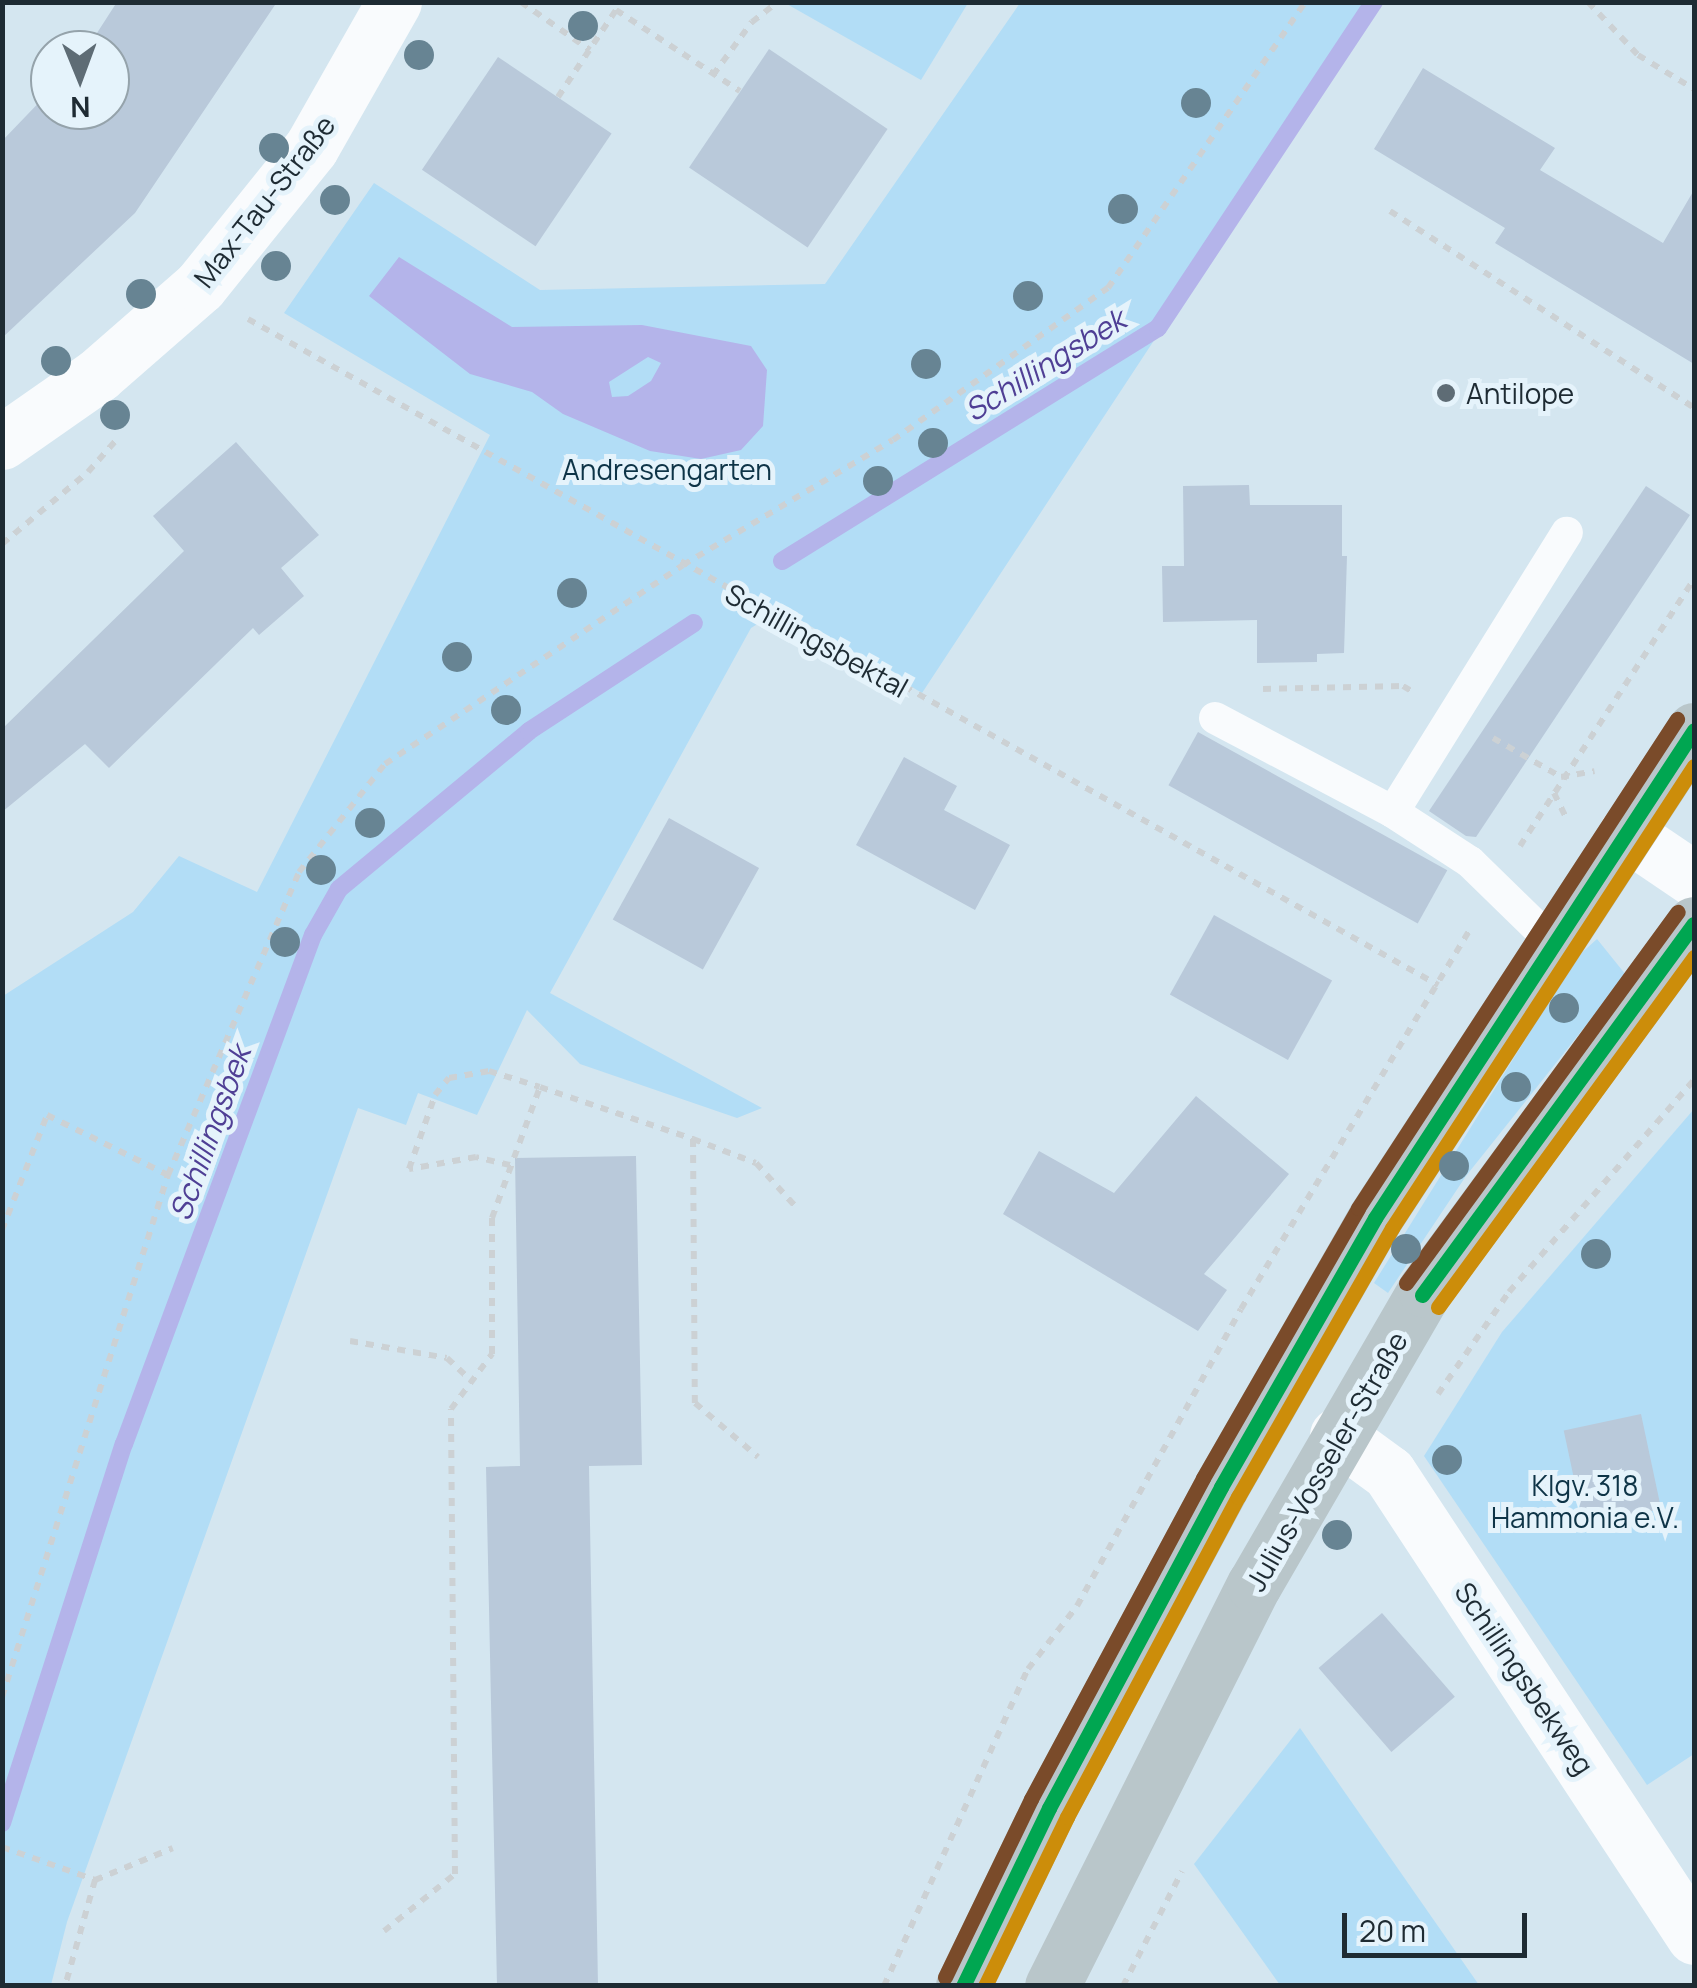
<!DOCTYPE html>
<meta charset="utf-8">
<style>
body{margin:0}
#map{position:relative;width:1697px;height:1988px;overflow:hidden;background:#d4e6f0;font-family:Manrope,sans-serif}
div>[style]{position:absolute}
.green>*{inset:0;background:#b2ddf6}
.water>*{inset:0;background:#b4b4ea}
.stream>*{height:18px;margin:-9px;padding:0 9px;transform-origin:9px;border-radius:9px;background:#b4b4ea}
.building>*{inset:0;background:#b9c9da;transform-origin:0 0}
.path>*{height:6px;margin-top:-3px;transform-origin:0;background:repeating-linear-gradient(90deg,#ccd1d4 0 8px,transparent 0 16px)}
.lane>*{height:32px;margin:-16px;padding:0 16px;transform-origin:16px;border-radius:16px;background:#f9fbfd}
.street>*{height:55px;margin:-27.5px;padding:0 27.5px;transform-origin:27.5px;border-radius:27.5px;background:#f9fbfd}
.primary>*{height:55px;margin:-27.5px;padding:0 27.5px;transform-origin:27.5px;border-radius:27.5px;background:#b9c6ca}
.bus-1>*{height:15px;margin:-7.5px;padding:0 7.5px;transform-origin:7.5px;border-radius:7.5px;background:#00a651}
.bus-2>*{height:15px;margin:-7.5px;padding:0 7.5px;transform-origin:7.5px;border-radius:7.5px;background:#cc8d0a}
.bus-3>*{height:15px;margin:-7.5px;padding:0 7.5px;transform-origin:7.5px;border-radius:7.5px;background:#7a4b2a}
.trees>*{width:30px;height:30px;margin:-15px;border-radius:50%;background:#678493}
.dots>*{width:28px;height:28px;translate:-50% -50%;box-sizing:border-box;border:5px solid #e5f3fb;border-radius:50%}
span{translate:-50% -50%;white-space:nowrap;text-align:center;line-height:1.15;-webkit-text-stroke:10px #e5f3fb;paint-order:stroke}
.street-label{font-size:28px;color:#1e2b33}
.poi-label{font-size:28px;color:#1e2b33}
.left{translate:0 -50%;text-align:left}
.park-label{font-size:28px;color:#0e3447}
.water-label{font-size:30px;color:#4f3f95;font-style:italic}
.frame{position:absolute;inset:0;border:5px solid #1e2b33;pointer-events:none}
.north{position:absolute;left:30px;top:30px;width:100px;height:100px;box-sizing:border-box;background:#e5f3fb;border:2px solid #95a3ab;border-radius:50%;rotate:179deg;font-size:28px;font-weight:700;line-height:40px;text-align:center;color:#1e2b33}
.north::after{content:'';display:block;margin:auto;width:35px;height:45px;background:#5e6c75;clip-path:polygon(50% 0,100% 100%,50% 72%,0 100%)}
.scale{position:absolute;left:1342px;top:1913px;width:185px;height:45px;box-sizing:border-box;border:5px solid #1e2b33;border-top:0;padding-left:12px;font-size:30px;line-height:35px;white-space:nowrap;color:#1e2b33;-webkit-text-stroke:8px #e5f3fb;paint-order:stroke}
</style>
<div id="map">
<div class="green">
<i style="clip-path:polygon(785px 3px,968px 3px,921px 80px)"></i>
<i style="clip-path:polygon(1020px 3px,1376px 3px,922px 693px,782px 609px,751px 628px,550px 993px,762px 1108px,737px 1118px,580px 1064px,527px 1010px,477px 1115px,418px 1093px,406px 1125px,358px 1108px,67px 1922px,51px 1985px,3px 1986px,3px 996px,133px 912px,179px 856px,257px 892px,490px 435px,284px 313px,374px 183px,540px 290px,825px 284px)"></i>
<i style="clip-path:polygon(1597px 939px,1626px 975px,1466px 1176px,1388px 1293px,1374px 1283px,1576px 958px)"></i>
<i style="clip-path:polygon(1694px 1109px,1694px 1754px,1647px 1785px,1424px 1456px,1502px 1332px)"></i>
<i style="clip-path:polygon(1300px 1728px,1479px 1985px,1280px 1985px,1194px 1864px)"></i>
</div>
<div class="water">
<i style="clip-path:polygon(evenodd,399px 257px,512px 327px,642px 325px,751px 346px,767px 370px,763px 426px,741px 450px,701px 459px,650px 451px,563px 414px,532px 392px,470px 374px,369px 296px,399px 257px,648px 357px,661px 363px,651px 381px,628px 396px,612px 397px,609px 382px,648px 357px)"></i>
</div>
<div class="stream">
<i style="left:782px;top:561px;width:442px;rotate:-31.8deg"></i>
<i style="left:1158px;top:328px;width:391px;rotate:-56.5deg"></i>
<i style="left:2px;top:1823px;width:398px;rotate:-72.2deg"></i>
<i style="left:124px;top:1444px;width:543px;rotate:-69.63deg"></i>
<i style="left:313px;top:935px;width:53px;rotate:-60.5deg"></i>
<i style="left:339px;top:889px;width:247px;rotate:-39.7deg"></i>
<i style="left:529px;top:731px;width:197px;rotate:-33.2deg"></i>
</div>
<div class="building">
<i style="clip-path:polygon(117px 2px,277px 2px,135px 213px,2px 338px,2px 141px,50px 91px,50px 110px,110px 110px,110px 50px,86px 50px)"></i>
<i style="left:769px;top:49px;width:143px;height:143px;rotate:34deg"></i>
<i style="left:498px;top:57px;width:137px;height:136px;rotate:34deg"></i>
<i style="clip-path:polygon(1423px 68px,1555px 148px,1540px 170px,1663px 243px,1694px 190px,1694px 364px,1495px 243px,1505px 228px,1374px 149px)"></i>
<i style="clip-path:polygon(236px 442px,319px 535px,281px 568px,304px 596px,259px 635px,253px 628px,109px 768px,85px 744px,2px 812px,2px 729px,184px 551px,153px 516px)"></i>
<i style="clip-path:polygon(1249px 485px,1250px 505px,1342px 505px,1342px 556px,1347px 556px,1344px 653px,1317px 654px,1317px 662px,1257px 663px,1257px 620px,1163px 622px,1162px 566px,1184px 566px,1183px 486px)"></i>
<i style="clip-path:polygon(1646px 486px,1690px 515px,1476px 837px,1466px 836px,1429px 811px)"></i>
<i style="left:1198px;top:732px;width:285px;height:61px;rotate:29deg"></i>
<i style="clip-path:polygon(904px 757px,957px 786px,944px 810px,1010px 845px,975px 910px,856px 845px)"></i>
<i style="left:669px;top:818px;width:103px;height:116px;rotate:29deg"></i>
<i style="left:1214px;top:915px;width:135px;height:91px;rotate:29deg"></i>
<i style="clip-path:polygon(1196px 1096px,1289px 1174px,1204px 1274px,1227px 1290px,1198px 1331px,1003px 1214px,1039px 1151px,1114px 1193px)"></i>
<i style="clip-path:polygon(636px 1156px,642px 1465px,589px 1466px,598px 1986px,497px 1986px,486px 1467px,520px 1466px,515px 1158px)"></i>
<i style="left:1641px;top:1414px;width:97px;height:79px;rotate:78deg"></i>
<i style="left:1382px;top:1613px;width:111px;height:84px;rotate:49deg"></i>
</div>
<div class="path">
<i style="left:521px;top:2px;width:84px;rotate:34.8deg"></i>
<i style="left:1588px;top:2px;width:73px;rotate:46.7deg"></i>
<i style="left:1638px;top:55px;width:66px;rotate:31.3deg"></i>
<i style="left:713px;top:75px;width:66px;rotate:-53.7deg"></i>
<i style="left:752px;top:22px;width:33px;rotate:-38deg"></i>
<i style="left:558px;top:97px;width:105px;rotate:-56.3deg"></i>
<i style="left:616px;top:10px;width:148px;rotate:33.2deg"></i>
<i style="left:1390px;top:211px;width:362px;rotate:32.9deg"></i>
<i style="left:248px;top:319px;width:1364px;rotate:29.23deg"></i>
<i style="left:2px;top:544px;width:112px;rotate:-39.9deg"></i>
<i style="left:88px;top:472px;width:47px;rotate:-48.5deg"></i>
<i style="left:1263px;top:689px;width:140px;rotate:-1.2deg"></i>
<i style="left:1403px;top:686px;width:12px;rotate:31deg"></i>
<i style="left:1493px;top:738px;width:78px;rotate:29.8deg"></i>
<i style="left:1561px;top:777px;width:34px;rotate:-10deg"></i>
<i style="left:1554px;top:793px;width:28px;rotate:64deg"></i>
<i style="left:1520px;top:846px;width:319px;rotate:-56.9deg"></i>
<i style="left:693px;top:1139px;width:67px;rotate:20.9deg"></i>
<i style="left:756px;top:1163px;width:61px;rotate:47.7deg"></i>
<i style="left:510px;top:1165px;width:35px;rotate:-167deg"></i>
<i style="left:476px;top:1157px;width:68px;rotate:169.8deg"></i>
<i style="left:409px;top:1169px;width:78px;rotate:-70.6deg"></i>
<i style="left:435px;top:1095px;width:22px;rotate:-51deg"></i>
<i style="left:449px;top:1078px;width:41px;rotate:-9.9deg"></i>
<i style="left:489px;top:1071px;width:53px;rotate:17.4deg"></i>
<i style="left:2px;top:1230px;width:123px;rotate:-68.6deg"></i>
<i style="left:47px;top:1115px;width:135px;rotate:26.4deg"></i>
<i style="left:350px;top:1341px;width:98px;rotate:9.9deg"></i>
<i style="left:447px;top:1358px;width:34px;rotate:43deg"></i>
<i style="left:1438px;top:1394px;width:124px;rotate:-55.2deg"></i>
<i style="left:1509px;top:1292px;width:281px;rotate:-48.9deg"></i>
<i style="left:2px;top:1697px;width:548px;rotate:-72.36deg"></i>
<i style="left:168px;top:1175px;width:330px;rotate:-66.6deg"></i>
<i style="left:299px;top:872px;width:138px;rotate:-51.5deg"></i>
<i style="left:385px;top:764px;width:358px;rotate:-33.7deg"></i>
<i style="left:683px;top:565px;width:244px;rotate:-30.8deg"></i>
<i style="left:893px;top:440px;width:263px;rotate:-35.3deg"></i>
<i style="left:1108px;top:288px;width:347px;rotate:-55.4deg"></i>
<i style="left:2px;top:1847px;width:99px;rotate:19.5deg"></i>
<i style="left:95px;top:1880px;width:110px;rotate:105.8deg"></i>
<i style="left:95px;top:1880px;width:84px;rotate:-22.3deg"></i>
<i style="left:384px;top:1931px;width:91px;rotate:-38.8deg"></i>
<i style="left:455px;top:1874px;width:465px;rotate:-90.5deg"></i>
<i style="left:451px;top:1409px;width:69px;rotate:-53.3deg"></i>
<i style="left:492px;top:1354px;width:136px;rotate:-90deg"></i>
<i style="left:492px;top:1218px;width:140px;rotate:-69.9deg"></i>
<i style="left:540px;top:1087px;width:162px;rotate:18.8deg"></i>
<i style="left:693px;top:1139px;width:264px;rotate:89.6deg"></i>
<i style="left:695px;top:1403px;width:83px;rotate:40.6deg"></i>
<i style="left:884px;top:1986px;width:348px;rotate:-65.6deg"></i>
<i style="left:1028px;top:1669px;width:80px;rotate:-52.1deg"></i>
<i style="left:1077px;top:1606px;width:339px;rotate:-61.1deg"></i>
<i style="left:1241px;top:1309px;width:444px;rotate:-58.9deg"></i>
<i style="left:1123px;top:1986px;width:129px;rotate:-62.8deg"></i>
</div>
<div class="lane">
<i style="left:1215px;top:718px;width:201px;rotate:27.8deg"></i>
<i style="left:1393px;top:812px;width:92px;rotate:33deg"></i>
<i style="left:1470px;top:862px;width:115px;rotate:44.3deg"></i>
<i style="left:1393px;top:812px;width:329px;rotate:-58.1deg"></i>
</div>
<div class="street">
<i style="left:2px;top:442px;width:117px;rotate:-34.9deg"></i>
<i style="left:98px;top:375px;width:135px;rotate:-41.1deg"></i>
<i style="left:200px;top:286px;width:177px;rotate:-51.2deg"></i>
<i style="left:311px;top:148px;width:168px;rotate:-60.4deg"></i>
<i style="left:1626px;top:833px;width:82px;rotate:34.1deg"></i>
<i style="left:1337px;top:1435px;width:64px;rotate:36.2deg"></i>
<i style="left:1389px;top:1473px;width:555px;rotate:56.68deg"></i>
</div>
<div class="primary">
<i style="left:963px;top:1986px;width:198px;rotate:-64.2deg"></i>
<i style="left:1049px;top:1808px;width:364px;rotate:-61.8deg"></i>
<i style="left:1221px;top:1487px;width:310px;rotate:-60.2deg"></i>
<i style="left:1375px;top:1218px;width:583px;rotate:-56.83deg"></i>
<i style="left:1052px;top:1986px;width:449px;rotate:-63.3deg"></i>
<i style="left:1254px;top:1585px;width:341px;rotate:-59.9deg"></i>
<i style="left:1425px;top:1290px;width:454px;rotate:-53.7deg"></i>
</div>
<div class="bus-1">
<i style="left:1422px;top:1295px;width:460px;rotate:-53.8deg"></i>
<i style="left:963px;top:1986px;width:198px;rotate:-64.2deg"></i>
<i style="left:1049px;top:1808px;width:364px;rotate:-61.8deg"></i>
<i style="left:1221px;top:1487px;width:310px;rotate:-60.2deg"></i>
<i style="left:1375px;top:1218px;width:583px;rotate:-56.83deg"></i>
</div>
<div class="bus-2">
<i style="left:1438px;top:1307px;width:434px;rotate:-53.8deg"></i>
<i style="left:985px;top:1986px;width:188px;rotate:-64.1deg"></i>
<i style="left:1067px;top:1817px;width:363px;rotate:-61.9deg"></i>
<i style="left:1238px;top:1497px;width:310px;rotate:-60.2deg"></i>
<i style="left:1392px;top:1228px;width:552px;rotate:-56.83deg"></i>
</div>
<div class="bus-3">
<i style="left:1406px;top:1283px;width:460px;rotate:-53.8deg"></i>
<i style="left:945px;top:1977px;width:198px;rotate:-64.2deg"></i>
<i style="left:1031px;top:1799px;width:364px;rotate:-61.8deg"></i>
<i style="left:1203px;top:1478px;width:311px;rotate:-60.1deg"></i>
<i style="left:1358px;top:1208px;width:584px;rotate:-56.88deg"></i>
</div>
<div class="trees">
<i style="left:583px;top:26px"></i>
<i style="left:419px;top:55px"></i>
<i style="left:1196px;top:103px"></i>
<i style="left:274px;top:148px"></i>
<i style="left:335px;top:200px"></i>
<i style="left:1123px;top:209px"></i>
<i style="left:276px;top:266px"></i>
<i style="left:141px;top:294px"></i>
<i style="left:1028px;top:296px"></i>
<i style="left:56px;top:361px"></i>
<i style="left:926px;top:364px"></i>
<i style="left:115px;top:415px"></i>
<i style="left:933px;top:443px"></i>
<i style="left:878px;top:481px"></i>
<i style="left:572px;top:593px"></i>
<i style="left:457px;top:657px"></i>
<i style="left:506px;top:710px"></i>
<i style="left:370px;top:823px"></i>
<i style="left:321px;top:870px"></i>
<i style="left:285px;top:942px"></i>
<i style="left:1564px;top:1008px"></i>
<i style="left:1516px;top:1087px"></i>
<i style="left:1454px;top:1166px"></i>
<i style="left:1406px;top:1249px"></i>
<i style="left:1596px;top:1254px"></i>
<i style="left:1447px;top:1460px"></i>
<i style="left:1337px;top:1535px"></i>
</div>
<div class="dots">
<i style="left:1446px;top:393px;background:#5e6c75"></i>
</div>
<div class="street-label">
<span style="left:264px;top:201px;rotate:-52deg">Max-Tau-Straße</span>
<span style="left:817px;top:640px;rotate:29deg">Schillingsbektal</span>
<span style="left:1326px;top:1461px;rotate:-60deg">Julius-Vosseler-Straße</span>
<span style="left:1525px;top:1678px;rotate:56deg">Schillingsbekweg</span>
</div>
<div class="poi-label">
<span class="left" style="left:1466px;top:393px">Antilope</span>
</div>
<div class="park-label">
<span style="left:667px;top:469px">Andresengarten</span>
<span style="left:1585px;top:1501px">Klgv. 318<br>Hammonia e.V.</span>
</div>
<div class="water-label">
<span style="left:1045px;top:365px;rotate:-32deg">Schillingsbek</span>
<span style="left:210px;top:1133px;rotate:-70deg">Schillingsbek</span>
</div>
<div class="frame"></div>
<div class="north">N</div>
<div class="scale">20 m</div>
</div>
